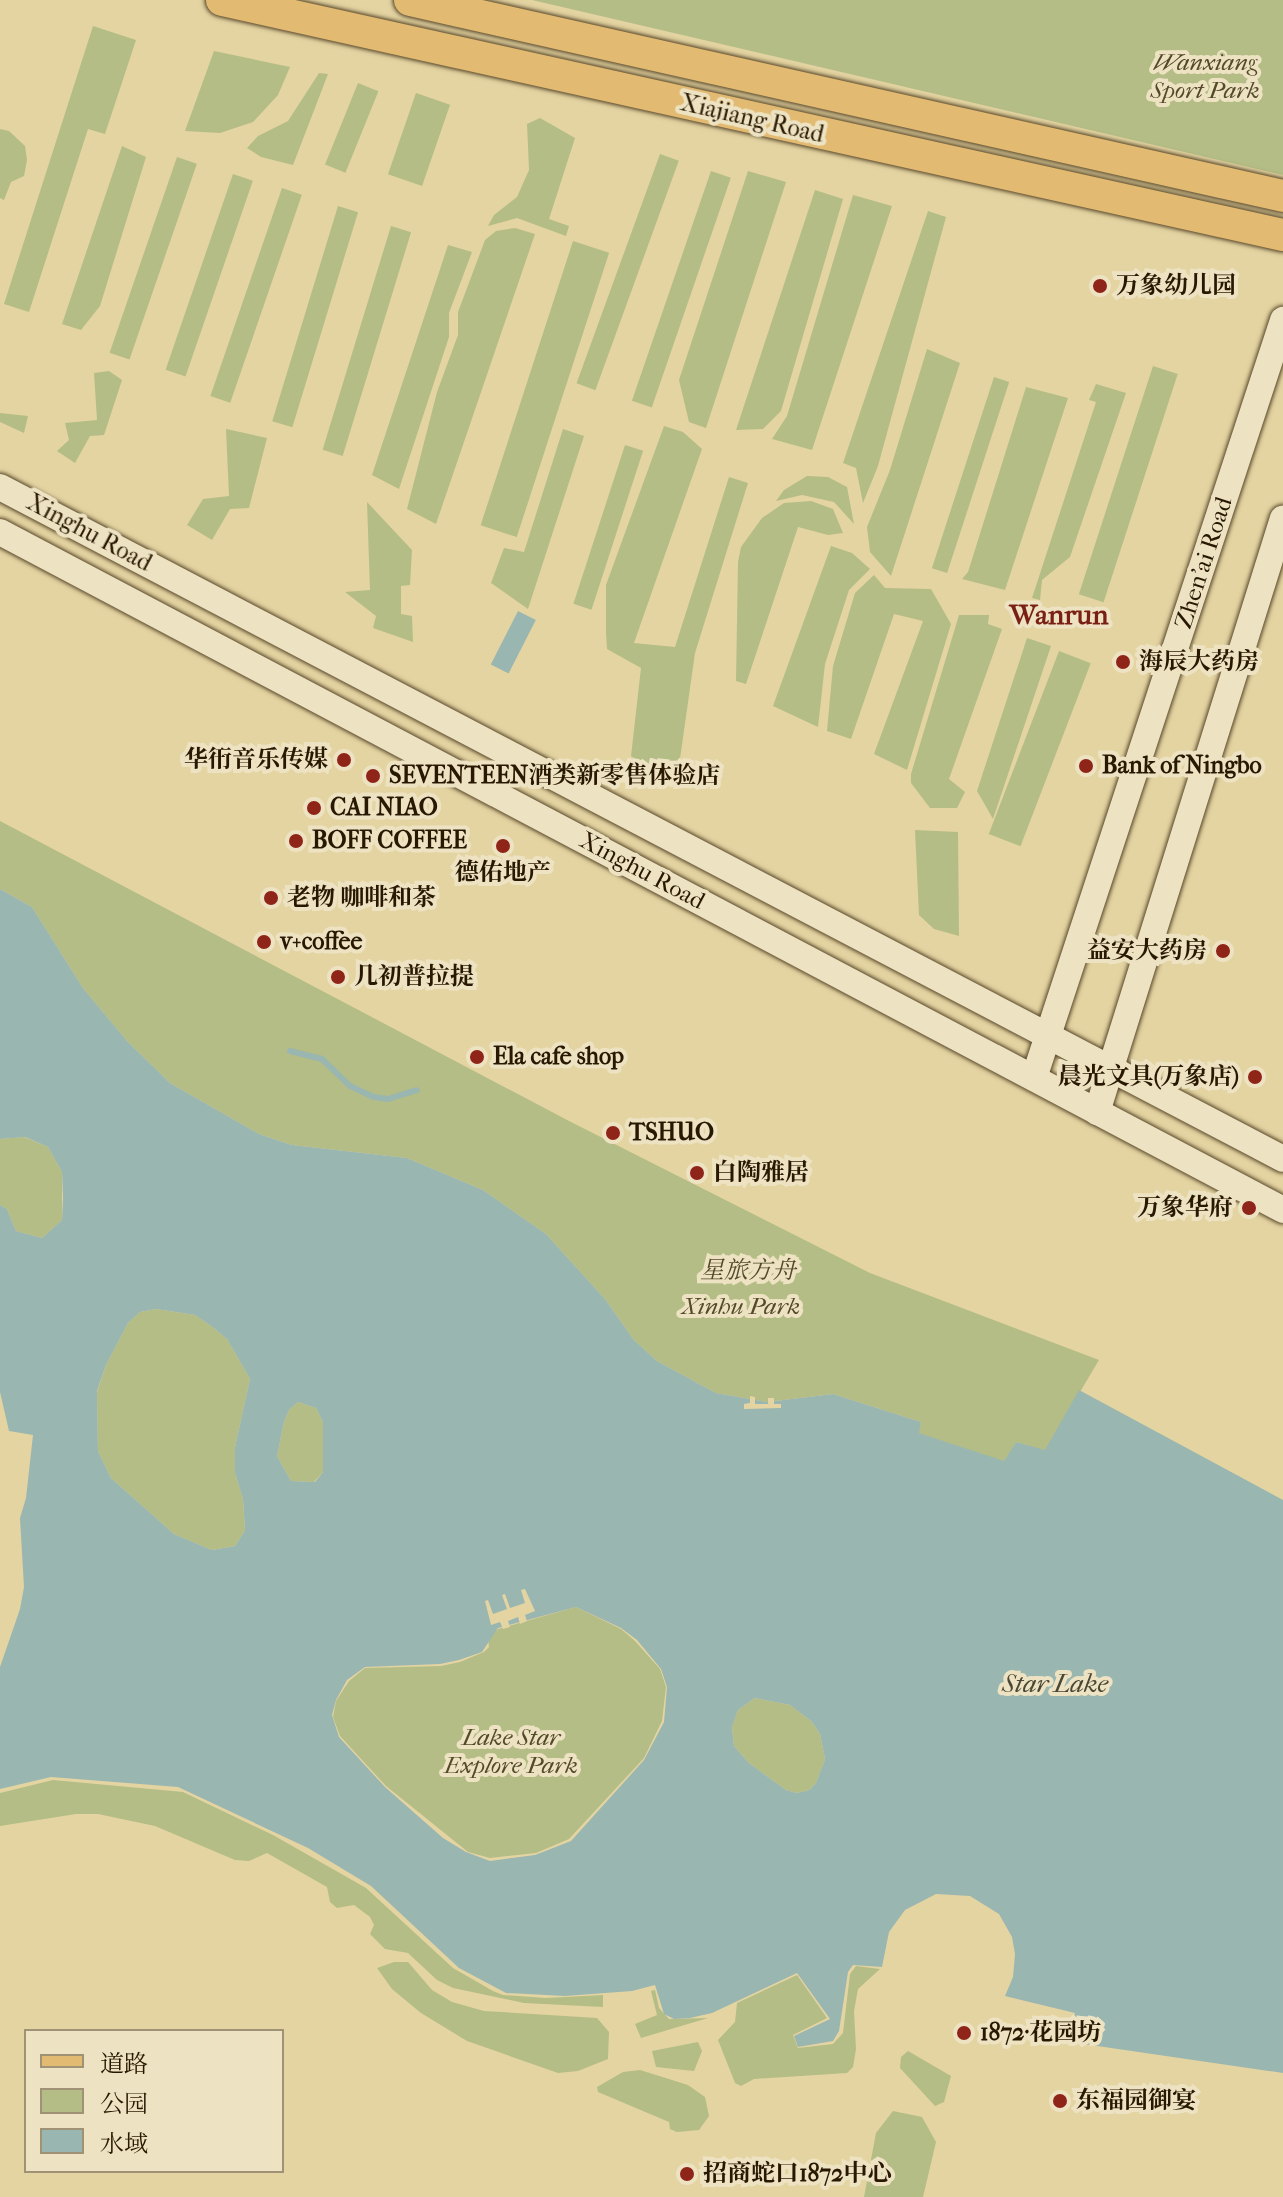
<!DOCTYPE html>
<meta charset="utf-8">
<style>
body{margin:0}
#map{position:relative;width:1283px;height:2197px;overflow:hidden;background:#e4d4a2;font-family:"IM FELL French Canon","Noto Serif SC",serif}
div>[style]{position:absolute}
.green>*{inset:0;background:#b4bd85;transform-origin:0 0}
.water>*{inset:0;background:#9ab6b0;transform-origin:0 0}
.pier>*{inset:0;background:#e4d4a2}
.stream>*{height:6px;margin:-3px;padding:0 3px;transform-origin:3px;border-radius:3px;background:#9ab6b0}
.roads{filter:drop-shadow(0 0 2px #584729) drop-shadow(0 0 2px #584729)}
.minor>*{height:26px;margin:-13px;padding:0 13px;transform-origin:13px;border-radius:13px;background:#ede3c3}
.major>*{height:32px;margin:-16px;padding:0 16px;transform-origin:16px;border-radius:16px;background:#e2ba71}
.dots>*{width:22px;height:22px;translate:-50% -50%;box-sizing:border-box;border:4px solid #ede3c3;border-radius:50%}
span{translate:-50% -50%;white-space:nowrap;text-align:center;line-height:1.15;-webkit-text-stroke:8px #ede3c3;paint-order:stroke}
.park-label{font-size:24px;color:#534a29;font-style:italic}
.street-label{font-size:24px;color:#291801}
.poi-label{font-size:24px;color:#291801;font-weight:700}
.left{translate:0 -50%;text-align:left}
.right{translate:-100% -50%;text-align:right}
.water-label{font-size:26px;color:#4b4736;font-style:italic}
.quarter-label{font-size:28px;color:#7a1f14;font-weight:700}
.legend{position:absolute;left:24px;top:2029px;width:260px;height:144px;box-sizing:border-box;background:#ede3c3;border:2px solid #9f9275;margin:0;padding:10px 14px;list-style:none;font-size:24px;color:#291801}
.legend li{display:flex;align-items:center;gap:16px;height:40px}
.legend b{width:40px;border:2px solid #9f9275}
</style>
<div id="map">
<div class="green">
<i style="clip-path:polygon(532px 0,1283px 0,1283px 175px)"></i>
<i style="clip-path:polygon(93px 26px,136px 40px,105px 134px,88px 129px,29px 312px,4px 304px)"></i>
<i style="clip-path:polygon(214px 51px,290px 67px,278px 95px,253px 122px,220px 133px,185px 131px)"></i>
<i style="clip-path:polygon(319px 73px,328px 74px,293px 165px,261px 157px,247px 148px,258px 136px,288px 121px)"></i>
<i style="left:358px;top:83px;width:22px;height:88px;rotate:22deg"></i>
<i style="left:416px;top:93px;width:36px;height:86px;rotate:19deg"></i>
<i style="clip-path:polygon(540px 118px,575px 138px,549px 219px,569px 226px,566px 236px,517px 218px,488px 226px,494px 215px,517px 197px,529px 170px,527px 124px)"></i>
<i style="clip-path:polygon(0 129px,9px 131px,25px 146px,27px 160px,24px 176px,11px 182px,4px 200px,0 198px)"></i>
<i style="clip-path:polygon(122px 146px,146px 157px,100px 306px,81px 330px,62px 324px)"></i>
<i style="left:660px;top:154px;width:20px;height:244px;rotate:20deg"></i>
<i style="left:177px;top:157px;width:21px;height:207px;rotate:19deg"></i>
<i style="left:711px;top:171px;width:21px;height:243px;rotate:19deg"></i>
<i style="clip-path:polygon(748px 171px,786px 182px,706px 428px,689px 422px,679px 380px)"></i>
<i style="left:233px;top:174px;width:21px;height:207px;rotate:19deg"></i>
<i style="left:282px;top:188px;width:21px;height:220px;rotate:19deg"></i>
<i style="clip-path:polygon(815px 190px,843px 199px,781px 411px,763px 429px,736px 430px)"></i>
<i style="clip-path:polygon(853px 195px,892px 206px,812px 450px,772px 439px,787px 416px)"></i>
<i style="left:338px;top:206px;width:21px;height:225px;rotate:17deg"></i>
<i style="clip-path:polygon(928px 211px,946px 217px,878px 466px,863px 503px,856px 468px,843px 463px)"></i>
<i style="left:391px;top:226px;width:21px;height:234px;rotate:17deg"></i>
<i style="clip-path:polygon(515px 228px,535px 234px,436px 524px,407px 509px,437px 392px,458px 335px,458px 312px,485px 240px,496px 231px)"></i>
<i style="left:573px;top:241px;width:38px;height:299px;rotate:18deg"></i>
<i style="clip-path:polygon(448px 245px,472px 252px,449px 313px,449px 337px,399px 489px,372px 475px)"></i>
<i style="clip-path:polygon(927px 349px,960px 363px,891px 576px,870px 552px,867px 527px,890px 470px)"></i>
<i style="left:1153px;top:366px;width:26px;height:240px;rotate:18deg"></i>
<i style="clip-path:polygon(109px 371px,122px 380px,104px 435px,90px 436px,75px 463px,57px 451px,69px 440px,65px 423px,97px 420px,94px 373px)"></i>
<i style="left:994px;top:377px;width:16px;height:201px;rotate:18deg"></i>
<i style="clip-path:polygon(1096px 384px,1126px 393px,1070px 557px,1042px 580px,1040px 600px,1032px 598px,1096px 402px,1089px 400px)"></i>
<i style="clip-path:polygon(1026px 387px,1068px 398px,1005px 590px,962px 579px,968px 572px)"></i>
<i style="clip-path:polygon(0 413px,28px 416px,24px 433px,0 422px)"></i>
<i style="clip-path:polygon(664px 426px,683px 432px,702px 449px,634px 643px,675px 647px,729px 477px,748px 483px,695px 653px,676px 787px,631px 756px,641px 668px,607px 649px,606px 632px,606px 585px)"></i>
<i style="clip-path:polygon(226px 429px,267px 438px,249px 508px,230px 509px,212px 540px,187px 525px,203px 499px,229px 496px)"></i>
<i style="clip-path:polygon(563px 429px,584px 436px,528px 609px,491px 583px,504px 548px,524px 552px)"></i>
<i style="left:625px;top:445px;width:19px;height:167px;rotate:18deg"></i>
<i style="clip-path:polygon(807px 476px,828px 477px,847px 487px,854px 524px,834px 502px,802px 495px,776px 501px,784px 490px)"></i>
<i style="clip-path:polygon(811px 501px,833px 509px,843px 533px,828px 535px,798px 527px,746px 684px,736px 681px,738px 562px,741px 547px,762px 518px,784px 503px)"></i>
<i style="clip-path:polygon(367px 502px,412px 550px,410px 585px,401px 586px,401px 614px,412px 616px,413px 642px,373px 628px,376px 616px,345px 592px,370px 590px)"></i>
<i style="clip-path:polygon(831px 546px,852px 553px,870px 569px,849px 590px,825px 664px,818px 727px,773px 706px)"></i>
<i style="clip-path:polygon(874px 575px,885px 588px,931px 589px,951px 624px,907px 770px,874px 754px,923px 621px,894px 614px,851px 739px,827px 731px,833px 666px,855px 593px)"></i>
<i style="clip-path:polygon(959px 615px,989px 615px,988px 624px,1002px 629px,949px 779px,965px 792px,957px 808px,930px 808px,911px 783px,911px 774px)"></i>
<i style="clip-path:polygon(1027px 638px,1051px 646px,993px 819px,977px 791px)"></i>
<i style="left:1059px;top:651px;width:34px;height:196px;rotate:21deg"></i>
<i style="clip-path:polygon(0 821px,569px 1121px,870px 1273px,1099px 1360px,1045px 1451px,1016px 1442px,1004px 1462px,918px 1433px,921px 1422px,833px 1394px,767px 1402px,716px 1393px,657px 1361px,634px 1340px,605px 1299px,546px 1234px,483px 1190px,407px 1158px,292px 1145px,259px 1134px,170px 1083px,127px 1041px,83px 988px,32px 907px,0 889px)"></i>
<i style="clip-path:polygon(915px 830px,958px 832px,959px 936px,934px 929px,919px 915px)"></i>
<i style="clip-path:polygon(24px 1137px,48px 1147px,62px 1172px,62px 1220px,42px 1238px,16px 1231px,7px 1209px,0 1205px,0 1139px)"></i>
<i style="clip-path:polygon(156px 1309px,195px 1315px,211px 1326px,227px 1339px,250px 1379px,235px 1447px,235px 1473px,243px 1499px,245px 1530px,235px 1546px,212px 1550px,174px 1534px,111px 1478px,98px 1451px,97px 1392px,106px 1365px,128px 1323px,140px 1312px)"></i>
<i style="clip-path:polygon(298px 1402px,316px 1408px,323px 1422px,323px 1472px,314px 1482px,291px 1481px,277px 1456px,284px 1422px,289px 1410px)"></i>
<i style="clip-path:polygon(576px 1607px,621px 1629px,635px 1641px,660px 1669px,666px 1687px,662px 1721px,644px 1758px,569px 1839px,536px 1853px,490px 1858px,468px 1852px,386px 1786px,340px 1736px,333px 1717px,336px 1701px,349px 1681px,365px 1668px,441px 1666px,460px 1662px,484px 1652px,489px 1647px,488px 1638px,498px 1629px)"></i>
<i style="clip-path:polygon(755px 1698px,790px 1705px,812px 1722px,820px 1734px,825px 1759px,816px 1783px,809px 1790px,797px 1793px,786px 1790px,749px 1763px,734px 1746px,732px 1727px,738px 1710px)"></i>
<i style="clip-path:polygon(53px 1780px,183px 1792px,273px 1835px,366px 1888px,453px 1968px,493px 1991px,503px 1995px,546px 1998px,603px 1995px,603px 2007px,524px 2003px,453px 1988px,437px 1980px,408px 1953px,385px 1949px,370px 1934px,374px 1925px,370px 1917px,354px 1905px,337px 1908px,330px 1902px,327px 1887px,267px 1853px,249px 1861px,235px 1860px,155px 1826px,98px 1814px,76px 1814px,0 1826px,0 1793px)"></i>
<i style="clip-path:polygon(394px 1962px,408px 1962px,432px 1990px,452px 2002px,484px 2011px,597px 2018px,609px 2032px,608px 2059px,578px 2071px,558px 2073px,467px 2041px,421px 2013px,392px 1989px,377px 1968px)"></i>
<i style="clip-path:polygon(856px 1966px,880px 1969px,858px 1989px,854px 2011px,856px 2049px,853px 2067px,847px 2073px,754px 2079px,741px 2086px,735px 2083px,718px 2040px,735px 2022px,737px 2003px,797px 1975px,827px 2018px,793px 2035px,798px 2048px,833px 2044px,843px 2033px,850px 1974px)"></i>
<i style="clip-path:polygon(655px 1990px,659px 2008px,669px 2019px,708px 2018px,641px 2038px,635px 2024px,657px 2015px,651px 1991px)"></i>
<i style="clip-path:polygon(698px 2042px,702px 2051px,694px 2071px,656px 2067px,652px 2051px)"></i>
<i style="clip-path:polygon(908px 2051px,951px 2076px,944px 2102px,935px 2106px,900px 2068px,901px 2057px)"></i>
<i style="clip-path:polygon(640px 2070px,688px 2085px,705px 2097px,709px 2116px,699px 2130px,677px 2132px,670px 2129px,669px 2122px,598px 2092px,597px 2087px,623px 2072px)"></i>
<i style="clip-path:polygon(893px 2111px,922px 2117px,936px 2142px,923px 2197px,864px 2197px,876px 2133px)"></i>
</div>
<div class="water">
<i style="left:518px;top:611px;width:20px;height:60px;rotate:27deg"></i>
<i style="clip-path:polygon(evenodd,0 889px,32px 907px,83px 988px,127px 1041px,170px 1083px,259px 1134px,292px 1145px,407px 1158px,483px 1190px,546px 1234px,605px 1299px,634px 1340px,657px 1361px,716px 1393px,767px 1402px,833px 1394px,921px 1422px,919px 1433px,1004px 1461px,1016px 1442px,1045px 1450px,1079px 1390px,1283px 1500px,1283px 2073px,1070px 2042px,1075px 2013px,1005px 1996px,1013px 1977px,1015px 1954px,1012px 1937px,999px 1914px,970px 1896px,936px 1894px,905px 1910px,889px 1932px,882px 1967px,853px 1965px,848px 1972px,839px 2031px,833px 2041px,798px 2047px,794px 2036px,830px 2019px,797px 1973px,712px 2013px,690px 2018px,674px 2019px,664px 2014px,655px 1985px,632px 1991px,565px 1996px,506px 1993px,459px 1968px,371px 1886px,308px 1848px,178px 1787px,51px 1777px,0 1789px,0 1667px,20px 1609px,24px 1587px,20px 1518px,26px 1498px,33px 1435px,9px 1431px,0 1392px,0 1205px,7px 1209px,16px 1231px,42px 1238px,62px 1220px,63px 1198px,62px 1172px,48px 1147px,25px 1137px,0 1139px,0 889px,156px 1309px,195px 1315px,211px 1326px,227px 1339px,250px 1379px,235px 1447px,235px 1473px,243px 1499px,245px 1530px,235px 1546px,212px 1550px,174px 1534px,111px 1478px,98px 1451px,97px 1391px,106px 1365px,128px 1323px,140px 1312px,156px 1309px,0 889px,298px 1402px,316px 1408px,323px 1422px,323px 1472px,315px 1482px,291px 1481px,277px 1456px,284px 1422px,289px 1410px,298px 1402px,0 889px,576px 1607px,621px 1628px,637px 1640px,661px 1669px,667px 1687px,664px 1722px,644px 1760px,571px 1841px,535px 1855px,490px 1861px,466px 1852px,443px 1838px,385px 1787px,339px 1737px,332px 1715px,336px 1700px,347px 1680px,365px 1667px,440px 1664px,459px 1660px,482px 1652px,498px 1628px,576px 1607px,0 889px,755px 1698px,790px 1705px,812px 1722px,820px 1734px,825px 1759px,816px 1783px,809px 1790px,797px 1793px,786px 1790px,749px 1763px,734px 1746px,732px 1727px,738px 1710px,755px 1698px)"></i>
</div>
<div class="pier">
<i style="clip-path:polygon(750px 1396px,755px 1397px,755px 1404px,768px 1404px,768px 1398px,774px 1398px,774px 1404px,781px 1404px,781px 1408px,744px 1409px,744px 1404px,750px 1403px)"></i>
<i style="clip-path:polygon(525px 1589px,535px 1611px,525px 1615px,527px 1621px,520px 1624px,518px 1617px,508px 1621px,510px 1627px,503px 1629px,500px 1622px,491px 1625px,485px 1601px,488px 1600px,493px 1614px,507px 1609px,502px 1595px,505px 1594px,510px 1608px,525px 1603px,521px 1590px)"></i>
</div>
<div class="stream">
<i style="left:290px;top:1051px;width:33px;rotate:14deg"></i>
<i style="left:322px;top:1059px;width:39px;rotate:44deg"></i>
<i style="left:350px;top:1086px;width:26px;rotate:25deg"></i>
<i style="left:374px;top:1097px;width:14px;rotate:8deg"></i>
<i style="left:388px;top:1099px;width:30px;rotate:-17deg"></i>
</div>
<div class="roads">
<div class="minor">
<i style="left:0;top:487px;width:1448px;rotate:27.64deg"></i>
<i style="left:0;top:532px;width:1451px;rotate:27.85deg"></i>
<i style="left:1034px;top:1078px;width:798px;rotate:-71.81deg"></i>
<i style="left:1097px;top:1112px;width:622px;rotate:-72.61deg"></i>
</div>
<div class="major">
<i style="left:222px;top:0;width:1087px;rotate:12.49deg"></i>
<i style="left:410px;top:0;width:895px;rotate:12.65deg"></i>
</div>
</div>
<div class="dots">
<i style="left:1100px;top:286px;background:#8f2418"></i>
<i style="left:1123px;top:662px;background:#8f2418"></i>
<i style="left:344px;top:760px;background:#8f2418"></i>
<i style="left:1086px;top:766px;background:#8f2418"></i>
<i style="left:373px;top:776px;background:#8f2418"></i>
<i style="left:314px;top:808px;background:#8f2418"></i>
<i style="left:296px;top:841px;background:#8f2418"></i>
<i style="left:503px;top:846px;background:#8f2418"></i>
<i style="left:271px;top:898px;background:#8f2418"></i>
<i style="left:264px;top:942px;background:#8f2418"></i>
<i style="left:1223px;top:951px;background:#8f2418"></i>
<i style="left:338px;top:977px;background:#8f2418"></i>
<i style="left:477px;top:1057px;background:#8f2418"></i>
<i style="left:1255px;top:1077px;background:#8f2418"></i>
<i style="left:613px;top:1133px;background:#8f2418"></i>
<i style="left:697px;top:1173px;background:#8f2418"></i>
<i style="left:1249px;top:1208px;background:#8f2418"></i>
<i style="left:964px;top:2033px;background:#8f2418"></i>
<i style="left:1060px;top:2101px;background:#8f2418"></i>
<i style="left:687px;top:2174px;background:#8f2418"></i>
</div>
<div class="park-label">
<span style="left:1205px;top:77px">Wanxiang<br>Sport Park</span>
<span style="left:748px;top:1271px">星旅方舟</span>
<span style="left:741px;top:1307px">Xinhu Park</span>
<span style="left:511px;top:1752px">Lake Star<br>Explore Park</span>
</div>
<div class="street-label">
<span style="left:752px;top:119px;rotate:13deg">Xiajiang Road</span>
<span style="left:89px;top:533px;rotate:28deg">Xinghu Road</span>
<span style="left:1204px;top:563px;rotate:-72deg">Zhen'ai Road</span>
<span style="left:642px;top:871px;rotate:28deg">Xinghu Road</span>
</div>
<div class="poi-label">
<span class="left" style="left:1116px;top:286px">万象幼儿园</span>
<span class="left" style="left:1139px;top:662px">海辰大药房</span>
<span class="right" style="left:328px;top:760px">华衎音乐传媒</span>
<span class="left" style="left:1102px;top:766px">Bank of Ningbo</span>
<span class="left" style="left:389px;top:776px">SEVENTEEN酒类新零售体验店</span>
<span class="left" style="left:330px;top:808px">CAI NIAO</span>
<span class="left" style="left:312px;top:841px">BOFF COFFEE</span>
<span style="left:503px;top:873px">德佑地产</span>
<span class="left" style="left:287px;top:898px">老物 咖啡和茶</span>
<span class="left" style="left:280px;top:942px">v+coffee</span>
<span class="right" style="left:1207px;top:951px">益安大药房</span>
<span class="left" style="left:354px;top:977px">几初普拉提</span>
<span class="left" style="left:493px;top:1057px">Ela cafe shop</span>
<span class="right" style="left:1239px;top:1077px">晨光文具(万象店)</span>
<span class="left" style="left:629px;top:1133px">TSHUO</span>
<span class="left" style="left:713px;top:1173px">白陶雅居</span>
<span class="right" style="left:1233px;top:1208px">万象华府</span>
<span class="left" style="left:980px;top:2033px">1872·花园坊</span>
<span class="left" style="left:1076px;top:2101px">东福园御宴</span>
<span class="left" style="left:703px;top:2174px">招商蛇口1872中心</span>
</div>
<div class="water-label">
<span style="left:1055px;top:1684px">Star Lake</span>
</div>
<div class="quarter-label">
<span style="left:1059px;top:615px">Wanrun</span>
</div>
<ul class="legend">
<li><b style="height:10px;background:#e2ba71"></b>道路</li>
<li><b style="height:22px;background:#b4bd85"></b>公园</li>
<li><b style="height:22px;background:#9ab6b0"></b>水域</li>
</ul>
</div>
